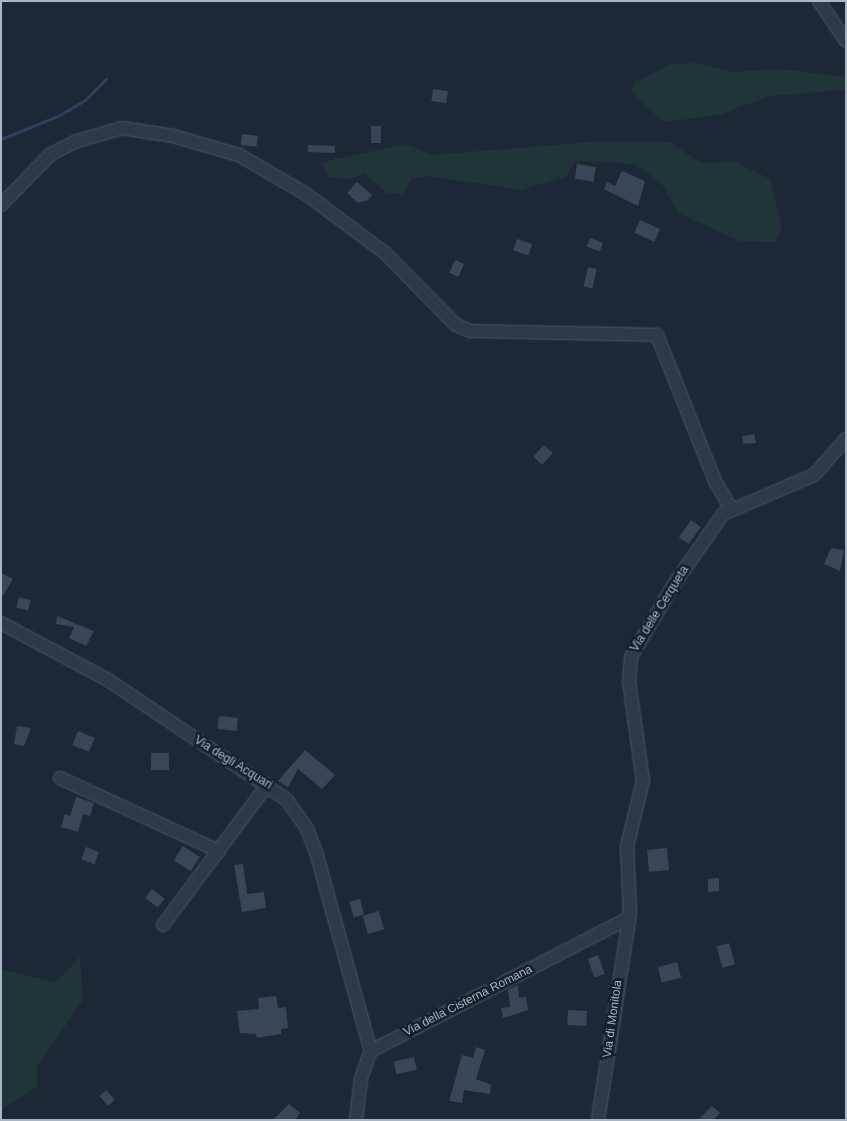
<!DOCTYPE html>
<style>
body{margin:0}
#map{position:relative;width:847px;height:1121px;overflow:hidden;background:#1d2837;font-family:Arial,sans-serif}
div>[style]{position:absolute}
.green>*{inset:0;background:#1f3538}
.stream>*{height:3px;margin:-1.5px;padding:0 1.5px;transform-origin:1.5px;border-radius:1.5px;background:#2d415e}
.building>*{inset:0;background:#384658;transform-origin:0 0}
.roads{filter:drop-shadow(0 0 1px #4e5766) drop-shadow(0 0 1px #4e5766)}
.minor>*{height:12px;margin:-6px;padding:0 6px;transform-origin:6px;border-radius:6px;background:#303a47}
span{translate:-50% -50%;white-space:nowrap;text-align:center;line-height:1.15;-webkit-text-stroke:5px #161f2b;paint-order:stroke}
.street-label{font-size:12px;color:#aab4c5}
.frame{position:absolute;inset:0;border:2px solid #aab4c5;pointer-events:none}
</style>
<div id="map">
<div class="green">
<i style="clip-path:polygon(697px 63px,733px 72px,779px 69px,846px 77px,846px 90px,770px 96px,719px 115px,664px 122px,631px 92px,634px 83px,671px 64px)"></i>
<i style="clip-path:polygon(603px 141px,669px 142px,701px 163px,735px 162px,770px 179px,782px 228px,775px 242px,740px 241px,678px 213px,662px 184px,635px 164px,575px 161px,567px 176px,521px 190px,428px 176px,411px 179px,402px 194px,387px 193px,364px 173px,348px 180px,329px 177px,324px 169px,323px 162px,406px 144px,432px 155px)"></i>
<i style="clip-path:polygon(80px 957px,83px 1000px,37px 1067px,37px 1086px,1px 1110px,1px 966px,3px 970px,56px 982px)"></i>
</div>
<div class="stream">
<i style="left:1px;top:139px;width:64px;rotate:-22.1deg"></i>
<i style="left:60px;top:115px;width:29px;rotate:-31deg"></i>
<i style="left:85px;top:100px;width:30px;rotate:-45deg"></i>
</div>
<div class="building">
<i style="left:433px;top:89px;width:15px;height:12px;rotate:8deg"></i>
<i style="left:371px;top:126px;width:10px;height:17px"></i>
<i style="left:242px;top:134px;width:16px;height:11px;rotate:7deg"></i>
<i style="left:308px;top:145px;width:27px;height:7px;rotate:2deg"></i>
<i style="left:577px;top:164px;width:19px;height:15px;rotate:9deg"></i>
<i style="clip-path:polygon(622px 171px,645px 181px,638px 206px,604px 189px,607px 182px,615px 186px)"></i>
<i style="clip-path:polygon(357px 182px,372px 195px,368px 200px,358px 203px,347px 193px)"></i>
<i style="left:640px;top:220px;width:22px;height:14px;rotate:24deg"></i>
<i style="left:590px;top:238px;width:14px;height:9px;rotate:21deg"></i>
<i style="left:517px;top:239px;width:16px;height:12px;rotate:18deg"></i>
<i style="left:455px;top:260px;width:10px;height:14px;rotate:24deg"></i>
<i style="left:588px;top:267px;width:9px;height:20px;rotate:13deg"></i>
<i style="clip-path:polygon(754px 434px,756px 443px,743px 444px,742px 436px)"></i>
<i style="left:544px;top:445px;width:12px;height:16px;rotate:42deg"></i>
<i style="left:691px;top:520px;width:12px;height:21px;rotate:35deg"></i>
<i style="clip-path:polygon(831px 548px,844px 550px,840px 571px,824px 564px)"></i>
<i style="clip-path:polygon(1px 573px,13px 579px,1px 599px)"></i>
<i style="left:19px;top:597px;width:12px;height:11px;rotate:14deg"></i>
<i style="clip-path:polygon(57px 616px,94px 631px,86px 646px,69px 638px,74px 627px,56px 624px)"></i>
<i style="left:219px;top:716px;width:19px;height:13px;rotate:6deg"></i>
<i style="clip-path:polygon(17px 726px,31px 728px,24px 746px,14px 744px)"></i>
<i style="left:78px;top:731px;width:18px;height:15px;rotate:22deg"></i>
<i style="clip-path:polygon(305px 750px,335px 775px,322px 789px,298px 769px,288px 787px,278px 781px)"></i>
<i style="left:151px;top:753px;width:18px;height:17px"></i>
<i style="clip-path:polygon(76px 797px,94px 803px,90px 816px,83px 814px,78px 832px,61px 827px,65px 814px,70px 816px)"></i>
<i style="left:183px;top:846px;width:20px;height:17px;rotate:33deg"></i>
<i style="left:86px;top:847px;width:14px;height:13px;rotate:21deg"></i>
<i style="left:667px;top:848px;width:22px;height:20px;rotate:85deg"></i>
<i style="clip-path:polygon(243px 864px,247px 894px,264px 892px,266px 908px,242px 912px,234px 865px)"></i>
<i style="clip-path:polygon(719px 878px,719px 891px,708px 892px,708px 879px)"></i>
<i style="left:152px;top:889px;width:16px;height:11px;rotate:38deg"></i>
<i style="left:360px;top:899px;width:16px;height:11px;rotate:75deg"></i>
<i style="left:379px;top:911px;width:19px;height:17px;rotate:74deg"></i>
<i style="left:729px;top:943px;width:22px;height:13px;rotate:74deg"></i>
<i style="left:598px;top:955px;width:20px;height:11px;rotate:70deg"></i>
<i style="left:677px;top:962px;width:16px;height:20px;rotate:75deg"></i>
<i style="clip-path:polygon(518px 985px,519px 998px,526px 997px,528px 1010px,503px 1018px,501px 1008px,510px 1007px,508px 990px)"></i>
<i style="clip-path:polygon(276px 996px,278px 1008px,286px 1007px,288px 1028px,281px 1029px,281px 1034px,257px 1038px,256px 1034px,240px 1033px,237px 1011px,259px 1009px,258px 998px)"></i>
<i style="left:568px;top:1010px;width:19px;height:15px;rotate:3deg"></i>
<i style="clip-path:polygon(476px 1047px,485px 1050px,476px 1079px,491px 1085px,490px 1094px,464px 1090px,462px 1103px,449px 1101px,462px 1055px,473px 1058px)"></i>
<i style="left:414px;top:1057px;width:13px;height:21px;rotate:77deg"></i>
<i style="left:106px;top:1090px;width:13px;height:9px;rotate:48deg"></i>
<i style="clip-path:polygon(289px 1104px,300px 1113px,295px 1120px,273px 1120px)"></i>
<i style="clip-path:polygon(712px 1106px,720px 1113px,713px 1120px,698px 1120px)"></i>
</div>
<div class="roads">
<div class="minor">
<i style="left:819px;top:1px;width:48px;rotate:56deg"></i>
<i style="left:1px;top:205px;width:71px;rotate:-45.6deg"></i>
<i style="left:51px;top:154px;width:29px;rotate:-27deg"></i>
<i style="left:77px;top:141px;width:47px;rotate:-16.1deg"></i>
<i style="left:122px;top:128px;width:52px;rotate:8.9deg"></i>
<i style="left:173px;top:136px;width:69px;rotate:16.1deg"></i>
<i style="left:239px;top:155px;width:78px;rotate:30.2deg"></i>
<i style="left:306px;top:194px;width:99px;rotate:36.8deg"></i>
<i style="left:385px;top:253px;width:101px;rotate:45.4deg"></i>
<i style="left:456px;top:325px;width:15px;rotate:23deg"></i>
<i style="left:470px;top:331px;width:187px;rotate:1.2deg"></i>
<i style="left:657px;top:335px;width:157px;rotate:68.3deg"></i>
<i style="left:715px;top:481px;width:32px;rotate:60deg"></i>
<i style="left:1px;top:623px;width:121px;rotate:28deg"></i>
<i style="left:108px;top:680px;width:216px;rotate:33.8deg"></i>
<i style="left:287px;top:800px;width:35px;rotate:55deg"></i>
<i style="left:307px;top:829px;width:25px;rotate:69deg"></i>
<i style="left:316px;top:852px;width:206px;rotate:74.6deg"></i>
<i style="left:60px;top:778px;width:175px;rotate:24.7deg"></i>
<i style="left:163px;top:925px;width:176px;rotate:-53.3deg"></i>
<i style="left:356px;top:1120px;width:42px;rotate:-83.2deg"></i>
<i style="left:361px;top:1078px;width:29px;rotate:-70deg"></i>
<i style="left:371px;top:1051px;width:290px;rotate:-27.3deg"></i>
<i style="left:598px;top:1120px;width:209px;rotate:-81.2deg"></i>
<i style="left:630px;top:913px;width:66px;rotate:-92.6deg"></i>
<i style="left:627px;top:847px;width:68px;rotate:-76.4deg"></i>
<i style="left:643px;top:781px;width:101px;rotate:-98deg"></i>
<i style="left:629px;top:681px;width:24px;rotate:-85deg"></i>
<i style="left:631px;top:657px;width:85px;rotate:-59.5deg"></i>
<i style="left:674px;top:584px;width:85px;rotate:-55deg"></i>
<i style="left:723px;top:514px;width:99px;rotate:-23.2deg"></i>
<i style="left:814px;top:475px;width:48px;rotate:-48.4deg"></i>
</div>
</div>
<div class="street-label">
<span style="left:660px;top:609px;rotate:-58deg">Via delle Cerqueta</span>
<span style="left:233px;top:763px;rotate:32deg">Via degli Acquari</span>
<span style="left:468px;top:1001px;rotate:-27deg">Via della Cisterna Romana</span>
<span style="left:613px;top:1019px;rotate:-82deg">Via di Monitola</span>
</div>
<div class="frame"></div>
</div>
